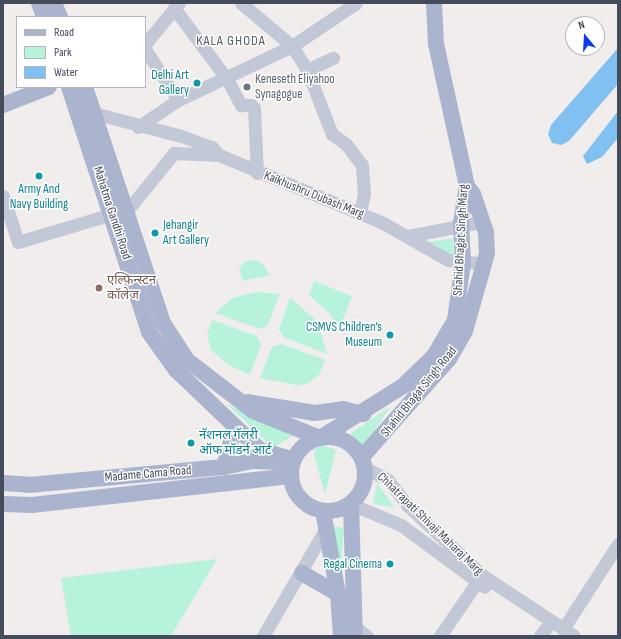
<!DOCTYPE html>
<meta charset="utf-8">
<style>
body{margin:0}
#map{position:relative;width:621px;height:639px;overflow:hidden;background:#f0edec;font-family:"Sofia Sans Condensed","Noto Sans Devanagari",sans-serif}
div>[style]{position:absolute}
.green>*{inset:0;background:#b7f2da}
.water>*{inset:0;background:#81c1f2}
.minor>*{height:13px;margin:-6.5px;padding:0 6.5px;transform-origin:6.5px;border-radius:6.5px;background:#c2c8d5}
.major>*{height:16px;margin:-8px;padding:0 8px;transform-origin:8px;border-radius:8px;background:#aab4ce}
.major>.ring{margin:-8px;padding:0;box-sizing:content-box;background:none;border:16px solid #aab4ce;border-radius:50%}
.dots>*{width:11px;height:11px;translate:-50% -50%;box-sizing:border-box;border:2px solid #fff;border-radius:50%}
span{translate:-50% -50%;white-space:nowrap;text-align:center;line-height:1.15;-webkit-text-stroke:3px #fff;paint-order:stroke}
.culture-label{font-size:13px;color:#0d838f}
.right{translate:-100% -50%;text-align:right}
.left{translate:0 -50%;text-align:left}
.worship-label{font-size:13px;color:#5b616d}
.street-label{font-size:13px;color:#444b5b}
.education-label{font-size:13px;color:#785e54}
.neighbourhood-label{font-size:14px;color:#595b62;letter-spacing:1px}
.frame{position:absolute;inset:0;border:4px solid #444b5b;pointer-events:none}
.legend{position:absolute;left:16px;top:16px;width:130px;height:72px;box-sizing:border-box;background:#fff;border:1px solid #b4b7bd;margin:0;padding:5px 7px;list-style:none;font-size:12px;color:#444b5b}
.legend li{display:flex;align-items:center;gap:8px;height:20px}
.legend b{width:20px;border:1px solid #b4b7bd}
.north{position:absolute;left:565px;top:16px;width:40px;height:40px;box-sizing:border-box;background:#fff;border:1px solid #b4b7bd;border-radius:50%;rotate:342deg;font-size:11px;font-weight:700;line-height:16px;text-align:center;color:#444b5b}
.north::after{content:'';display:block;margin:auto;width:14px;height:18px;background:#0c3cea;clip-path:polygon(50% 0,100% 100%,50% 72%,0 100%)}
</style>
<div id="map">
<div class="green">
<i style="clip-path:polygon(453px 238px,454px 257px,426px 241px,436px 241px)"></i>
<i style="clip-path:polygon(255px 260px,263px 264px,270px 275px,243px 281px,239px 269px,244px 262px)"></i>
<i style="clip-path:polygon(314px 281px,352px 296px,339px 330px,330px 314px,309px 295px)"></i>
<i style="clip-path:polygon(256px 292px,280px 294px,268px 325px,260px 329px,215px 313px,233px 298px)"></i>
<i style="clip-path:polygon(290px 298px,318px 322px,327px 354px,283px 337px,279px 329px)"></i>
<i style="clip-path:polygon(212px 320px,257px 336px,261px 344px,250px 375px,229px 365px,211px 350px,207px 335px)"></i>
<i style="clip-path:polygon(281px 344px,325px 360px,319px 375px,307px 384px,297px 385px,260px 378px,272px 347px)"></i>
<i style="clip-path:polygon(226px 403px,244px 413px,294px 435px,273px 448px)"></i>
<i style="clip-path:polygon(389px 409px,363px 446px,350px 434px,388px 408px)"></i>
<i style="clip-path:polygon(322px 445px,336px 450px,325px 494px,314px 455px,316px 448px)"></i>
<i style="clip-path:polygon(377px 483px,395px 508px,373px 504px)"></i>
<i style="clip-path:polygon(331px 526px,344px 528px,341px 564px,339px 564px)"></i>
<i style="clip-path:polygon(217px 559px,171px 636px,71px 636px,61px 578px)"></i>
</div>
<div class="water">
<i style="clip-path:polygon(618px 48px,618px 84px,569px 141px,561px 145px,552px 143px,548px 134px,551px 125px)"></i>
<i style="clip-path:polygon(618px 111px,618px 138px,602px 157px,587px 164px,583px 156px)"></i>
</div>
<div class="minor">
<i style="left:241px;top:3px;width:67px;rotate:40.1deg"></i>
<i style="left:292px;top:46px;width:28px;rotate:58deg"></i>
<i style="left:307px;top:70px;width:69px;rotate:68.7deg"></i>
<i style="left:332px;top:134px;width:17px;rotate:36deg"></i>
<i style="left:346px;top:144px;width:26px;rotate:53deg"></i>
<i style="left:362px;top:165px;width:29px;rotate:86deg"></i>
<i style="left:364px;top:194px;width:19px;rotate:102deg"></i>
<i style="left:174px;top:8px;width:89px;rotate:53.3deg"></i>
<i style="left:227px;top:79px;width:30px;rotate:62deg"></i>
<i style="left:241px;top:105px;width:10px"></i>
<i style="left:251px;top:105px;width:4px;rotate:45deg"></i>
<i style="left:254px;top:108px;width:65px;rotate:87.4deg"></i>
<i style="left:145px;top:44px;width:53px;rotate:-50.3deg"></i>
<i style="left:145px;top:49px;width:61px;rotate:57.1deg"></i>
<i style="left:307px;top:70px;width:29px;rotate:-25deg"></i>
<i style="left:86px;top:111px;width:98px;rotate:14.7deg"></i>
<i style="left:181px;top:136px;width:33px;rotate:20deg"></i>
<i style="left:212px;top:147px;width:11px;rotate:49deg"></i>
<i style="left:138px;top:127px;width:48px;rotate:-34deg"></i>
<i style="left:178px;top:100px;width:126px;rotate:-25.3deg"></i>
<i style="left:292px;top:46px;width:77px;rotate:-33.9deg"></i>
<i style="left:3px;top:196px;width:48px;rotate:71.9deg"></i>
<i style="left:18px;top:242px;width:98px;rotate:-16.6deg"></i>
<i style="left:126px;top:212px;width:76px;rotate:-50.9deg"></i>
<i style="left:174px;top:153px;width:45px;rotate:2.5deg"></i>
<i style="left:219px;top:155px;width:178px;rotate:22.5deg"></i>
<i style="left:383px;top:223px;width:75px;rotate:29.6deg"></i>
<i style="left:448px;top:260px;width:36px;rotate:6deg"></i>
<i style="left:408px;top:236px;width:74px;rotate:-10.9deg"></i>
<i style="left:365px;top:468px;width:25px;rotate:27deg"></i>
<i style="left:387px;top:479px;width:33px;rotate:52deg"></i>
<i style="left:407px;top:505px;width:103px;rotate:43deg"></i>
<i style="left:482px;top:575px;width:110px;rotate:33.5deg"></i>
<i style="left:351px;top:504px;width:54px;rotate:22.8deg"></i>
<i style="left:401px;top:525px;width:104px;rotate:36.4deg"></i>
<i style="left:355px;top:627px;width:15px;rotate:37deg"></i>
<i style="left:563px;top:629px;width:101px;rotate:-57.1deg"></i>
<i style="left:263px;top:636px;width:125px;rotate:-59.7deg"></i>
<i style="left:440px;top:636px;width:65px;rotate:-55.6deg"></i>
<i style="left:540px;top:636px;width:10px;rotate:-53deg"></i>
</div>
<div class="major">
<i style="left:39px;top:3px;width:15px;rotate:70deg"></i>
<i style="left:54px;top:3px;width:15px;rotate:67deg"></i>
<i style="left:69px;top:87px;width:258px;rotate:71.9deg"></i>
<i style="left:149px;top:332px;width:47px;rotate:54.6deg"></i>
<i style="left:176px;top:370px;width:116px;rotate:43.6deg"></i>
<i style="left:260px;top:450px;width:35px;rotate:16deg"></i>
<i style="left:85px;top:87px;width:249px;rotate:71.7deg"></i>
<i style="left:163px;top:323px;width:44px;rotate:57deg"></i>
<i style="left:187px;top:360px;width:83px;rotate:37.7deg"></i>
<i style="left:253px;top:411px;width:72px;rotate:21.9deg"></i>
<i style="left:320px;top:438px;width:98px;rotate:-32.1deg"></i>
<i style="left:403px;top:386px;width:43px;rotate:-44.1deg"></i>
<i style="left:434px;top:356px;width:42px;rotate:-59.7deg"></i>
<i style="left:455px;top:320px;width:59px;rotate:-82.1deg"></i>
<i style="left:463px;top:262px;width:39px;rotate:-93deg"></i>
<i style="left:461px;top:223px;width:37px;rotate:-81deg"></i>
<i style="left:467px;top:186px;width:145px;rotate:-102.3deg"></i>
<i style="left:436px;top:44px;width:41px;rotate:-92.8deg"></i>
<i style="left:3px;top:105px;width:49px;rotate:-21.4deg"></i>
<i style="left:248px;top:402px;width:68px;rotate:9.3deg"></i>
<i style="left:315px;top:413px;width:28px;rotate:-8deg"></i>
<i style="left:343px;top:409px;width:21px;rotate:14deg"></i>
<i class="ring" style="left:291px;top:437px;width:58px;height:58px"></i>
<i style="left:362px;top:457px;width:131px;rotate:-48.4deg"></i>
<i style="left:449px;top:359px;width:32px;rotate:-60deg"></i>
<i style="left:465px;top:331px;width:81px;rotate:-74.2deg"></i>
<i style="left:487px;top:253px;width:21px;rotate:-93deg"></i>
<i style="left:486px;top:232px;width:40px;rotate:-108.9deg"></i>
<i style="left:473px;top:194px;width:10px;rotate:-127deg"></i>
<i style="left:224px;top:467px;width:41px;rotate:-74.6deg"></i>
<i style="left:3px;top:483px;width:26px;rotate:4deg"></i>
<i style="left:29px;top:485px;width:196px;rotate:-5.3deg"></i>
<i style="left:224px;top:467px;width:29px;rotate:-12deg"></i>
<i style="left:252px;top:461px;width:28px;rotate:2deg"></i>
<i style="left:3px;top:504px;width:29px;rotate:2deg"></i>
<i style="left:32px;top:505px;width:261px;rotate:-6.4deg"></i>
<i style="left:351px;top:504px;width:132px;rotate:88.3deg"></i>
<i style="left:323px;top:511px;width:84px;rotate:79.8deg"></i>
<i style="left:338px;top:594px;width:42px;rotate:85.9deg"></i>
<i style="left:302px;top:573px;width:42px;rotate:30.3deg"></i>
</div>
<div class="dots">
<i style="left:197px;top:83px;background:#0f9aa8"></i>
<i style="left:247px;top:87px;background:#6b7280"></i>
<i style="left:39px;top:176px;background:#0f9aa8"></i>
<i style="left:155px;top:233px;background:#0f9aa8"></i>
<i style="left:99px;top:288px;background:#8d6e63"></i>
<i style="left:390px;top:335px;background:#0f9aa8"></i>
<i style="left:191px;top:443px;background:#0f9aa8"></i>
<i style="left:390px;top:564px;background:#0f9aa8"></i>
</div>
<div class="culture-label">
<span class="right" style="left:189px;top:83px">Delhi Art<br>Gallery</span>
<span style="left:39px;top:197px">Army And<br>Navy Building</span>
<span class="left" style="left:163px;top:233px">Jehangir<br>Art Gallery</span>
<span class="right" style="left:382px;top:335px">CSMVS Children’s<br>Museum</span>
<span class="left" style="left:199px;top:443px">नॅशनल गॅलरी<br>ऑफ मॉडर्न आर्ट</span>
<span class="right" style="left:382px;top:564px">Regal Cinema</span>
</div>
<div class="worship-label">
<span class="left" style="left:255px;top:87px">Keneseth Eliyahoo<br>Synagogue</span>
</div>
<div class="street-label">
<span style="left:314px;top:195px;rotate:22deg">Kaikhushru Dubash Marg</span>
<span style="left:112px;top:213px;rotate:72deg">Mahatma Gandhi Road</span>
<span style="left:461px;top:240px;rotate:-87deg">Shahid Bhagat Singh Marg</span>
<span style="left:419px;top:392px;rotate:-51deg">Shahid Bhagat Singh Road</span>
<span style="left:148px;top:474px;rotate:-5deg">Madame Cama Road</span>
<span style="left:430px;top:524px;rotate:44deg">Chhatrapati Shivaji Maharaj Marg</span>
</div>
<div class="education-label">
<span class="left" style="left:107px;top:288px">एल्फिन्स्टन<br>कॉलेज</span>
</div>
<div class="neighbourhood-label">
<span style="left:231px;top:41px">KALA GHODA</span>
</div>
<div class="frame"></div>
<ul class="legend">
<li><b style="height:5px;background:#aab4ce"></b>Road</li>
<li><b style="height:11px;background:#b7f2da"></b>Park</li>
<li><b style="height:11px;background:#81c1f2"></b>Water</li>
</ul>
<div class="north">N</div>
</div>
